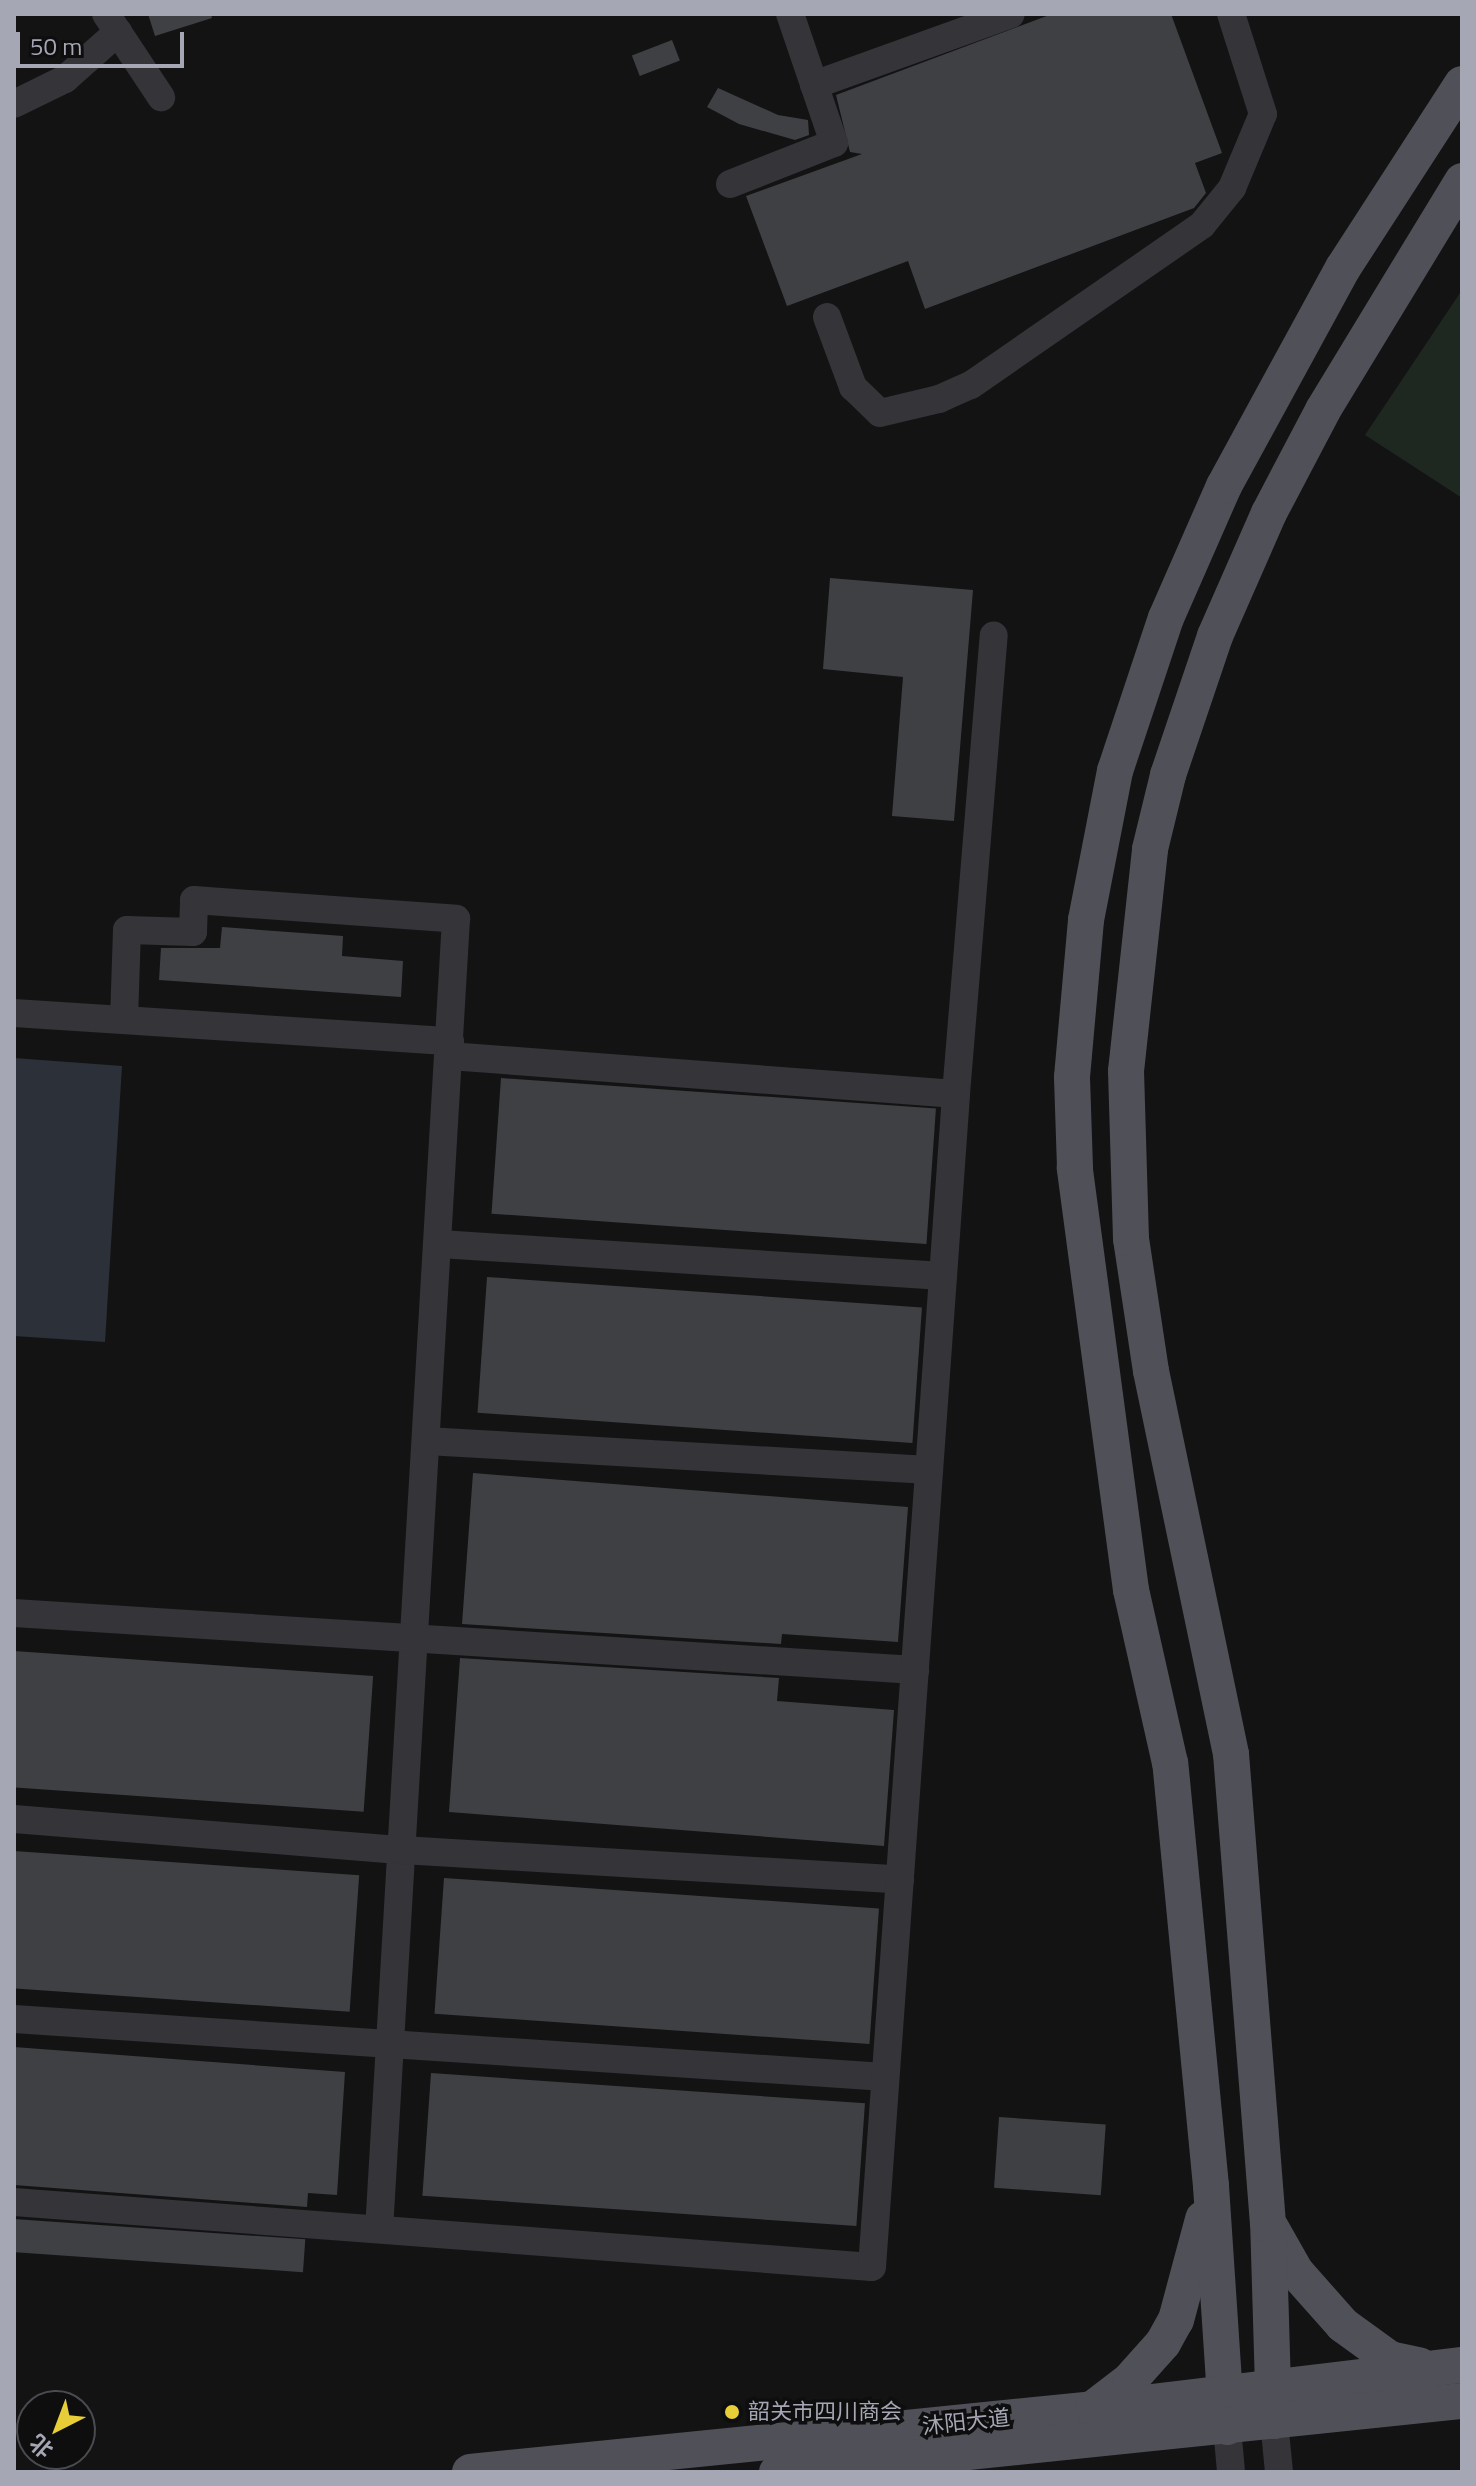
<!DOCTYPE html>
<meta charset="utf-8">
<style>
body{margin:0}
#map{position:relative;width:1476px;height:2486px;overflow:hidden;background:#131314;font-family:"Titillium Web","Noto Sans SC",sans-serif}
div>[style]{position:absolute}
.green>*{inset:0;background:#1f2721}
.water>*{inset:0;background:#2c3139}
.building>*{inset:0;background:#3f4044;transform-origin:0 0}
.minor>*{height:28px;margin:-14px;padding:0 14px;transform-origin:14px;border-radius:14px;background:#343439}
.major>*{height:36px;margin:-18px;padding:0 18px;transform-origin:18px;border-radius:18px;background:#505058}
.dots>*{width:22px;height:22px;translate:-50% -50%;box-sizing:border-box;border:4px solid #0e0e0f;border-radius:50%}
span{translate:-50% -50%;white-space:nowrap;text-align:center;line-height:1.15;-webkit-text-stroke:7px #0e0e0f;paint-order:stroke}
.poi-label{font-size:22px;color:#a5a7b4}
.left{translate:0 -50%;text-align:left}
.street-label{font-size:22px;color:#a5a7b4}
.frame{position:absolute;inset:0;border:16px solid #a5a7b4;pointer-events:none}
.north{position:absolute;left:16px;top:2390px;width:80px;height:80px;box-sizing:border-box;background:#0e0e0f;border:2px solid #4a4b51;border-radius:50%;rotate:222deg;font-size:22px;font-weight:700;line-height:32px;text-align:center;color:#a5a7b4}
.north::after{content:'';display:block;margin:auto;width:28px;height:36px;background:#e7cd38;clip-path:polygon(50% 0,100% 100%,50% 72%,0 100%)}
.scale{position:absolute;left:16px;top:32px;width:168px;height:36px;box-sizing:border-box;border:4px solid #a5a7b4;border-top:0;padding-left:10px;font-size:24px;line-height:28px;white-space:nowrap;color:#a5a7b4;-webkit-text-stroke:6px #0e0e0f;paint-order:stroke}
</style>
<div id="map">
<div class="green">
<i style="clip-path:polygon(1462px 290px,1462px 498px,1365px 435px)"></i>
</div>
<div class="water">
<i style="clip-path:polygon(14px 1058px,122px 1066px,105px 1342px,14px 1336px)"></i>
</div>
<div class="building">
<i style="clip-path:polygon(148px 14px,211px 14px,212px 18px,155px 36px)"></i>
<i style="clip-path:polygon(1052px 14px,1171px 14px,1222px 153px,1195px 163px,1206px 193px,1194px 208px,925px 309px,908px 261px,787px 306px,746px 196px,862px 154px,850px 152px,836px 95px)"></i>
<i style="left:672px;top:40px;width:22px;height:43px;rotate:69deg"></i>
<i style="clip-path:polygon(718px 88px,778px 115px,808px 120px,809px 135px,795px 140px,739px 124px,707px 107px)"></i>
<i style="clip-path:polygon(830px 578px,973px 590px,954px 821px,892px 816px,903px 677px,823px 669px)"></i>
<i style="clip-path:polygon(222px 927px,343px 936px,342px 956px,403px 961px,401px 997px,159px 980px,161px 948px,220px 948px)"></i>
<i style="left:501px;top:1078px;width:436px;height:136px;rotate:4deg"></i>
<i style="left:487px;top:1277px;width:436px;height:136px;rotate:4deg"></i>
<i style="clip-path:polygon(473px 1473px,908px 1507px,898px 1642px,782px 1634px,781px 1644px,462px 1624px)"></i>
<i style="left:14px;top:1651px;width:360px;height:136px;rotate:4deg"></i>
<i style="clip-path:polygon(460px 1658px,779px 1678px,777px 1701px,894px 1710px,884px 1846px,449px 1812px)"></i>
<i style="left:14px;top:1851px;width:346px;height:137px;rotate:4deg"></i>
<i style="left:444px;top:1878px;width:436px;height:136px;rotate:4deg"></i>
<i style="clip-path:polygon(14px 2047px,345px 2072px,337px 2195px,308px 2193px,307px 2207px,14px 2185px)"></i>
<i style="left:431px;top:2073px;width:435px;height:123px;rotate:4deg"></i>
<i style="left:999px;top:2117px;width:107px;height:71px;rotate:4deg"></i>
<i style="left:14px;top:2219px;width:292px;height:33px;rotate:4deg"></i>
</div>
<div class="minor">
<i style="left:106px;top:14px;width:100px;rotate:56.5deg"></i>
<i style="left:814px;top:85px;width:209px;rotate:-19.8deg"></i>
<i style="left:14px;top:104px;width:57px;rotate:-26.1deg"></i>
<i style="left:65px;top:79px;width:71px;rotate:-41.6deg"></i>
<i style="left:730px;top:184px;width:112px;rotate:-21.5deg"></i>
<i style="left:834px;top:143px;width:136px;rotate:-108.8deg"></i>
<i style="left:827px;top:317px;width:75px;rotate:69.6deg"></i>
<i style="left:853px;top:387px;width:37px;rotate:44deg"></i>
<i style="left:880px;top:413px;width:61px;rotate:-13.3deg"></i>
<i style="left:939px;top:399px;width:35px;rotate:-24deg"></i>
<i style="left:971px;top:385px;width:281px;rotate:-34.7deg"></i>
<i style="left:1202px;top:225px;width:48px;rotate:-51deg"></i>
<i style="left:1232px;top:188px;width:80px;rotate:-67.3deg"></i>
<i style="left:1263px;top:114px;width:105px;rotate:-107.7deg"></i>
<i style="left:14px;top:1013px;width:437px;rotate:3.7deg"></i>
<i style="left:124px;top:1020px;width:90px;rotate:-88.1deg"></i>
<i style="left:127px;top:930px;width:66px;rotate:1.7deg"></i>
<i style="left:193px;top:932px;width:32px;rotate:-88deg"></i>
<i style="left:194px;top:900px;width:263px;rotate:4.1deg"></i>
<i style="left:456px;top:919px;width:1312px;rotate:93.36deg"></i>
<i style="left:956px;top:1094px;width:460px;rotate:-85.3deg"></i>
<i style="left:440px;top:1244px;width:504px;rotate:3.64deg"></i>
<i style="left:426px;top:1441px;width:504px;rotate:3.3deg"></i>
<i style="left:14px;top:1613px;width:903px;rotate:3.62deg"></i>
<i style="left:14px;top:1819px;width:389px;rotate:4.6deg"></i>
<i style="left:402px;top:1850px;width:499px;rotate:3.4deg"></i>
<i style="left:14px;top:2019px;width:873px;rotate:3.81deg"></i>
<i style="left:14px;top:2202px;width:860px;rotate:4.33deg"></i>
<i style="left:872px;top:2267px;width:1176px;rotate:-85.9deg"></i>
<i style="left:956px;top:1094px;width:508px;rotate:-175.71deg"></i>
<i style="left:1274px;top:2421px;width:51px;rotate:84.4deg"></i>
<i style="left:1227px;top:2427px;width:45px;rotate:84.9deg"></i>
</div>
<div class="major">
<i style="left:1271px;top:2228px;width:51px;rotate:60.4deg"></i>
<i style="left:1296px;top:2272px;width:71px;rotate:48.4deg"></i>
<i style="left:1343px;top:2325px;width:58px;rotate:35.9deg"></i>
<i style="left:1390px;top:2359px;width:30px;rotate:12deg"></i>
<i style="left:1095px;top:2407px;width:44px;rotate:-37.6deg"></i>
<i style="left:1130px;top:2380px;width:50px;rotate:-48.3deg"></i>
<i style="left:1163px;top:2343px;width:26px;rotate:-61deg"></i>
<i style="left:1176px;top:2320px;width:105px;rotate:-75deg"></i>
<i style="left:1274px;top:2421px;width:197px;rotate:-91.7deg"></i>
<i style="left:1268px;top:2224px;width:471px;rotate:-94.5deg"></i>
<i style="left:1231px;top:1754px;width:391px;rotate:-101.8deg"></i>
<i style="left:1151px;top:1371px;width:134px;rotate:-98.6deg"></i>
<i style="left:1131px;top:1239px;width:168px;rotate:-91.7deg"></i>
<i style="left:1126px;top:1071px;width:223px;rotate:-83.8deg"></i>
<i style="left:1150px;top:849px;width:76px;rotate:-76.3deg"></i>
<i style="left:1168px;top:775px;width:147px;rotate:-71.3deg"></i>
<i style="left:1215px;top:636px;width:134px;rotate:-66.3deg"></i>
<i style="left:1269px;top:513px;width:116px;rotate:-62.3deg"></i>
<i style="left:1323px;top:410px;width:268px;rotate:-58.7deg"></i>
<i style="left:1227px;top:2427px;width:242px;rotate:-93.8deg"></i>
<i style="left:1211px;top:2186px;width:425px;rotate:-95.5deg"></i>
<i style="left:1170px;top:1763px;width:177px;rotate:-102.7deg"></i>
<i style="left:1131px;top:1590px;width:426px;rotate:-97.6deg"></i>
<i style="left:1075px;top:1168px;width:91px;rotate:-91.9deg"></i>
<i style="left:1072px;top:1077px;width:158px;rotate:-84.9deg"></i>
<i style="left:1086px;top:920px;width:152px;rotate:-79deg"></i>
<i style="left:1115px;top:771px;width:161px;rotate:-71.6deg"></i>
<i style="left:1166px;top:618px;width:144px;rotate:-66.3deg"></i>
<i style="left:1224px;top:486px;width:248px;rotate:-61.4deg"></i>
<i style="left:1343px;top:268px;width:219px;rotate:-57.1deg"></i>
<i style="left:470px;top:2472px;width:626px;rotate:-5.77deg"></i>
<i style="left:1093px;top:2409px;width:372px;rotate:-6.8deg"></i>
<i style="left:777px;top:2472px;width:689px;rotate:-5.92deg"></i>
</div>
<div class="dots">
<i style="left:732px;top:2412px;background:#e7cd38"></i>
</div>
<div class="poi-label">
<span class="left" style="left:748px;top:2412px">韶关市四川商会</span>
</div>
<div class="street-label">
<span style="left:966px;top:2422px;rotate:-6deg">沐阳大道</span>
</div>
<div class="frame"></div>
<div class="north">北</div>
<div class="scale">50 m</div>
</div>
